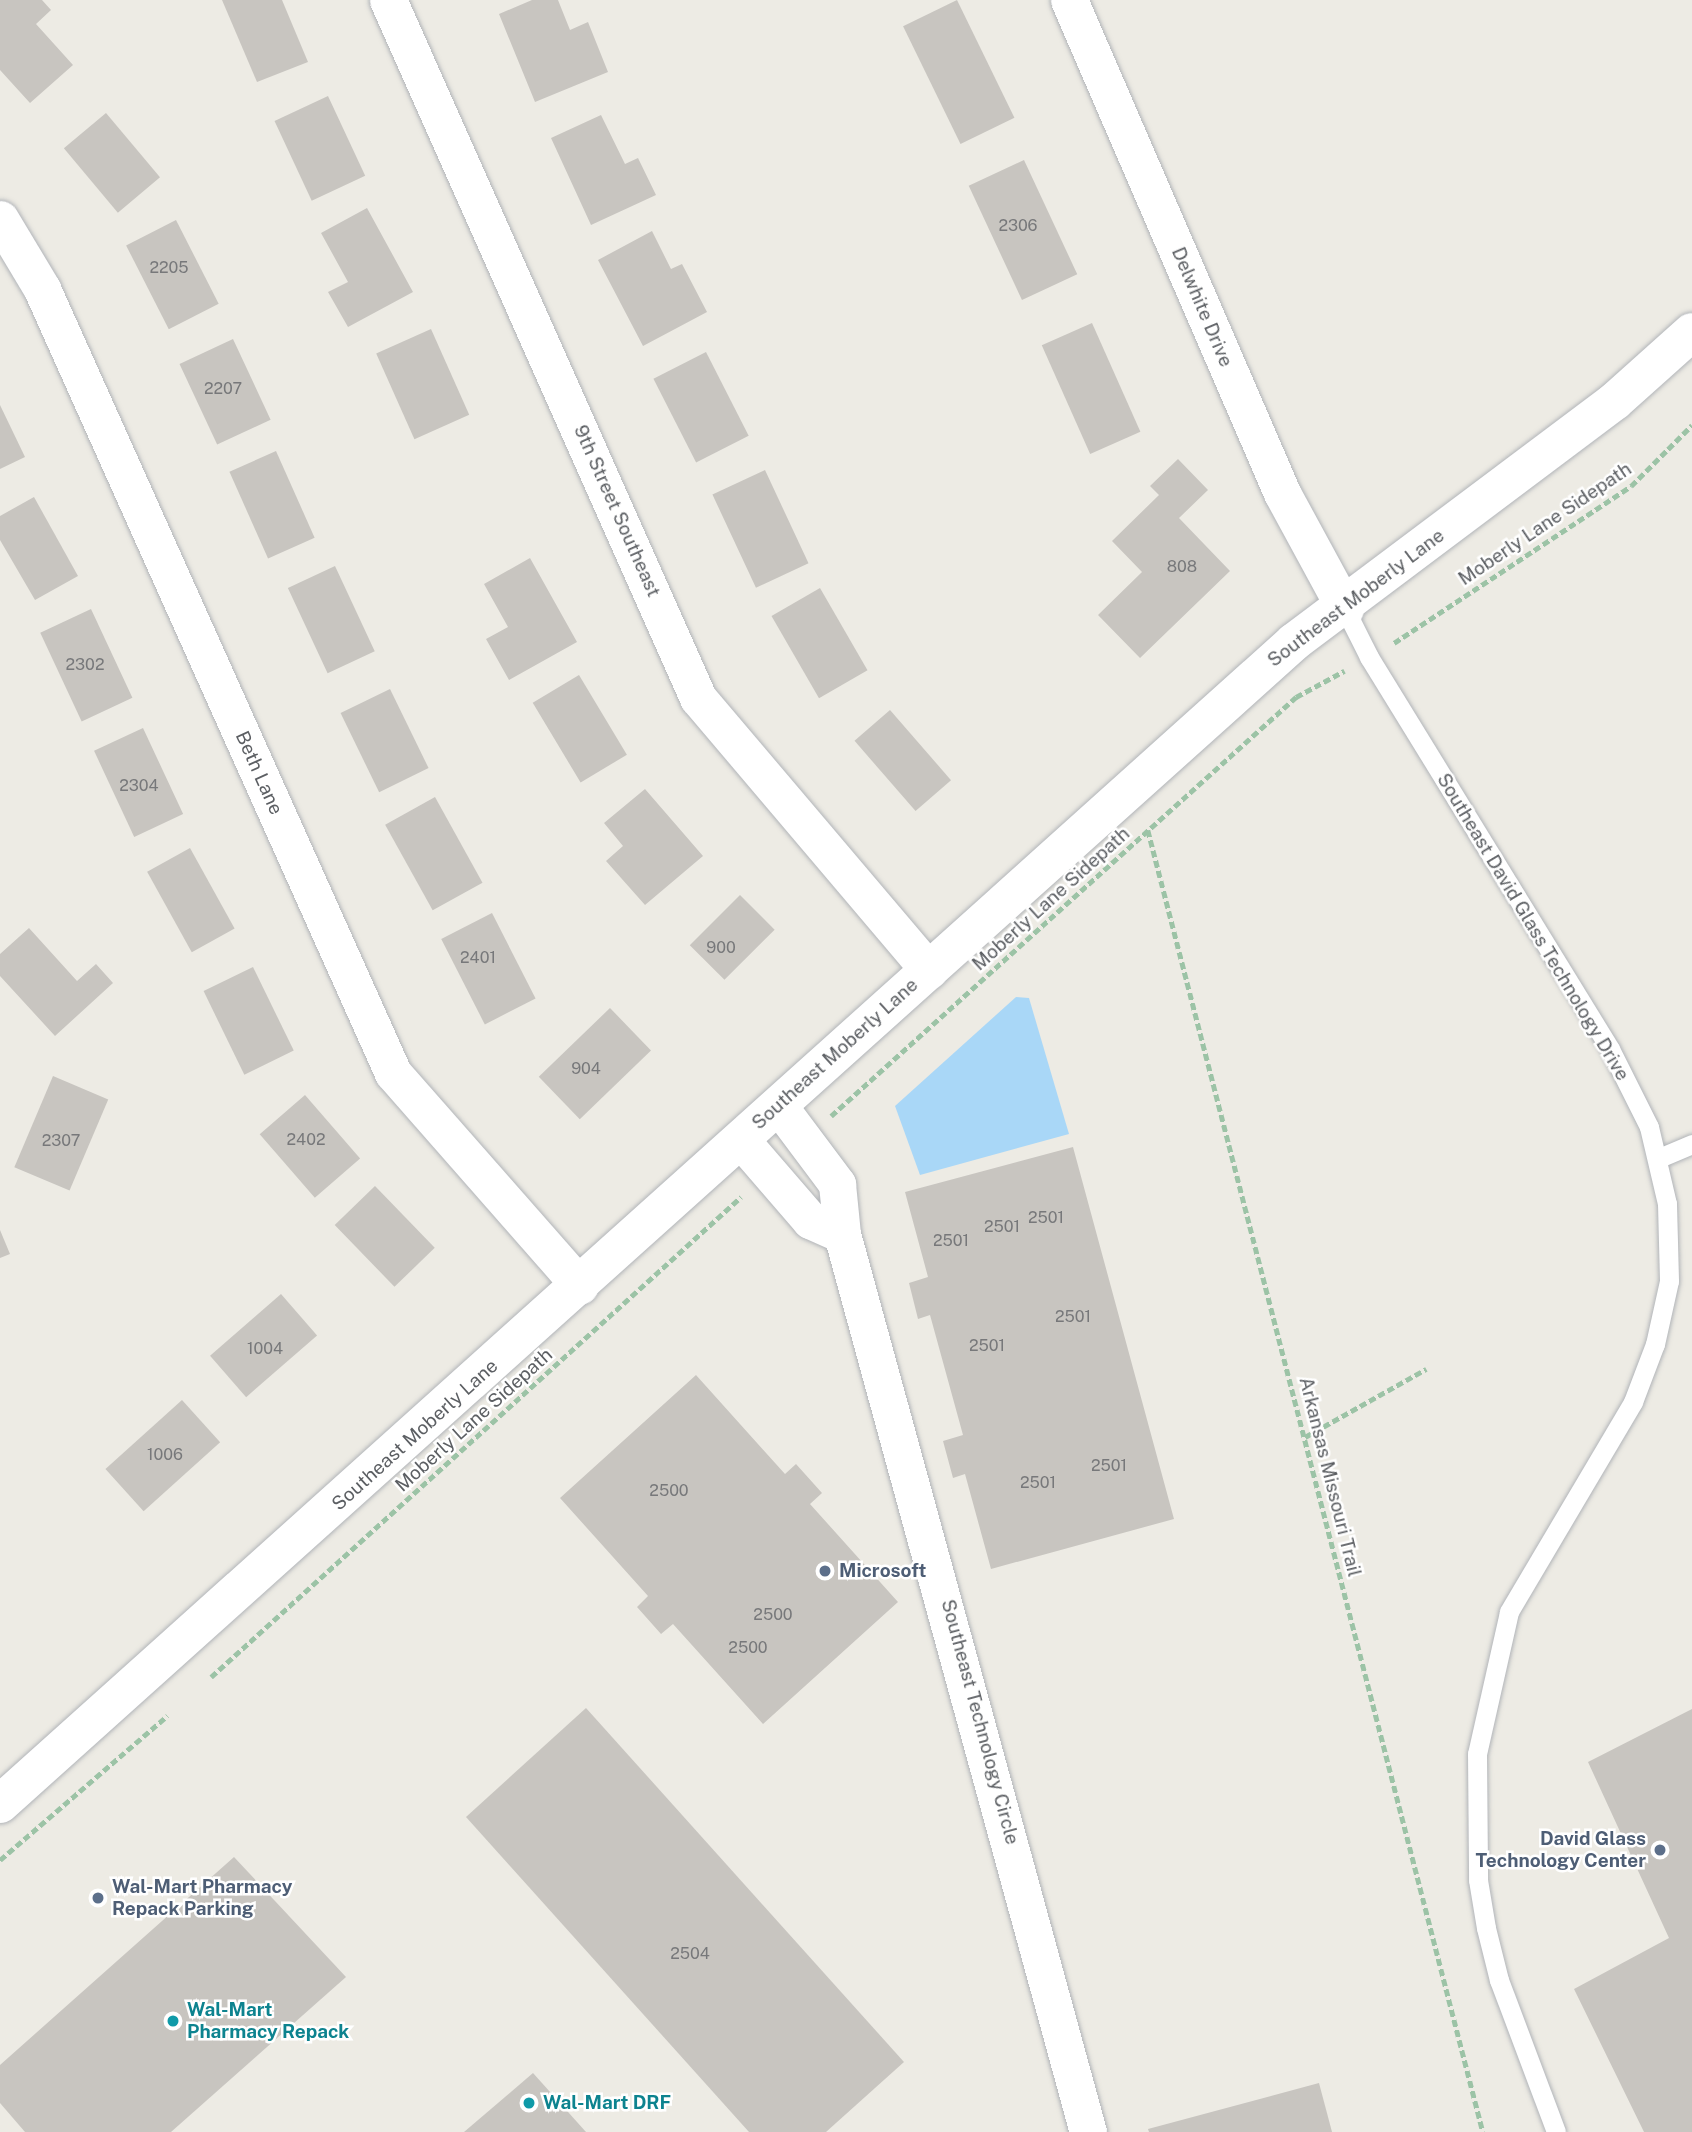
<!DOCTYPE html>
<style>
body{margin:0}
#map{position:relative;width:1692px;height:2132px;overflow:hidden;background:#edebe4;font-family:"Public Sans",sans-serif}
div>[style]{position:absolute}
.water>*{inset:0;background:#a9d7f7}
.building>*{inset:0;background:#c8c5c0;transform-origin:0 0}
.path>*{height:4.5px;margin-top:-2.25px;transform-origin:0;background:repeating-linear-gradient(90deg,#9cc3a6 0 7px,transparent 0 10.5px)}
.roads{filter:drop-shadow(0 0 2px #b1b4b8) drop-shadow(0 0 2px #b1b4b8)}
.service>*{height:19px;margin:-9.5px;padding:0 9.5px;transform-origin:9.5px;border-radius:9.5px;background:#fff}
.minor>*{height:37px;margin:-18.5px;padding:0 18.5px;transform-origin:18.5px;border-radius:18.5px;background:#fff}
.tertiary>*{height:38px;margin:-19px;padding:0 19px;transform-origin:19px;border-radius:19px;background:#fff}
.dots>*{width:19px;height:19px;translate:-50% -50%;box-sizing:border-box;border:4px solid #fff;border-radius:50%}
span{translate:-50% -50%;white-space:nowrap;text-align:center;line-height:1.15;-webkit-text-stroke:5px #fff;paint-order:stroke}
.number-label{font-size:16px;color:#77787a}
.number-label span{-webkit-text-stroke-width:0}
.street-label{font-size:19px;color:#5c5f63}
.service-label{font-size:19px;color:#4e5e75;font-weight:700}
.left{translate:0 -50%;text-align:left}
.right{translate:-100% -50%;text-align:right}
.culture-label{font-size:19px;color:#0d838f;font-weight:700}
</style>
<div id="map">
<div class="water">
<i style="clip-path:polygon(1016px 997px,1029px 998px,1069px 1134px,920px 1175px,895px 1106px)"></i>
</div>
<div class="building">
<i style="clip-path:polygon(0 0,42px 0,51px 10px,36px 24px,73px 65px,30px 103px,0 70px)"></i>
<i style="clip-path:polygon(222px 0,282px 0,308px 62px,257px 82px)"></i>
<i style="clip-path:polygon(532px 0,558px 0,570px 30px,588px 22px,608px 72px,535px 102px,499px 14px)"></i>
<i style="left:957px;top:0;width:131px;height:60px;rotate:64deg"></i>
<i style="left:328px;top:96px;width:88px;height:59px;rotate:65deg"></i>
<i style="left:106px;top:113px;width:84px;height:55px;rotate:50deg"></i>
<i style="clip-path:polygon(601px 115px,625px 164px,638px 158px,656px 195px,591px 225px,551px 138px)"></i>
<i style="left:1024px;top:160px;width:126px;height:61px;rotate:65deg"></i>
<i style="clip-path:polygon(367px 208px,413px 292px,348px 327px,328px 292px,348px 282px,321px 233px)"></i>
<i style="left:176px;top:220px;width:94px;height:56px;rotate:63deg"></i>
<i style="clip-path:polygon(652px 231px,671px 269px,682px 264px,707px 312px,643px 346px,598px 260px)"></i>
<i style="left:1092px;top:323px;width:119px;height:55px;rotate:66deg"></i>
<i style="left:431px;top:329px;width:94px;height:60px;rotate:66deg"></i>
<i style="left:233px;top:339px;width:89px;height:59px;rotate:65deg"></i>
<i style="left:706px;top:352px;width:94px;height:59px;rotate:63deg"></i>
<i style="clip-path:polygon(0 405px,25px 457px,0 469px)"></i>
<i style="left:276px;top:451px;width:95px;height:51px;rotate:66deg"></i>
<i style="clip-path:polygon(1178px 459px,1208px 490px,1179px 518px,1230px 571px,1140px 658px,1098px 615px,1142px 572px,1112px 541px,1159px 495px,1150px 486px)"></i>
<i style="left:765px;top:470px;width:103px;height:58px;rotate:65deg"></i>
<i style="clip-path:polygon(34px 497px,78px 576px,35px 600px,0 540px,0 516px)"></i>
<i style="clip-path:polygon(530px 558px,577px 642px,509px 680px,486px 639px,508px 627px,484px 584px)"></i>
<i style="left:335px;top:566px;width:94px;height:52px;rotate:65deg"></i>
<i style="left:820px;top:588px;width:95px;height:56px;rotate:60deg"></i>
<i style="left:91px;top:609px;width:98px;height:56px;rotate:65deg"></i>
<i style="left:579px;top:675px;width:93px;height:54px;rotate:59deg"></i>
<i style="left:390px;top:689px;width:88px;height:55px;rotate:64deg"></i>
<i style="left:890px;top:710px;width:93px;height:47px;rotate:49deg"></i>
<i style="left:143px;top:728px;width:95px;height:54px;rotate:65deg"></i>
<i style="clip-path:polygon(645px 789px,703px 856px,645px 905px,606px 861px,623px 846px,604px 823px)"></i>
<i style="left:435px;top:797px;width:98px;height:57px;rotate:61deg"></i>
<i style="left:190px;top:848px;width:92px;height:49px;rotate:61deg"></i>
<i style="left:740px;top:895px;width:49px;height:71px;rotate:45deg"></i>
<i style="left:492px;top:913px;width:96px;height:57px;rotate:63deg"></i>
<i style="clip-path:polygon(29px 928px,77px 981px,96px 964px,113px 983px,55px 1036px,0 976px,0 954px)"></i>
<i style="left:253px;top:967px;width:93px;height:55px;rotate:64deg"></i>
<i style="left:610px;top:1008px;width:59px;height:99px;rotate:46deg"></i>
<i style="left:53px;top:1076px;width:60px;height:99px;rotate:23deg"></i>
<i style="left:305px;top:1095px;width:84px;height:60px;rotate:49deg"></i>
<i style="clip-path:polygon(1073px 1147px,1174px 1519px,991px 1569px,965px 1474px,953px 1478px,943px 1441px,963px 1435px,930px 1315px,918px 1319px,909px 1283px,928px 1277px,905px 1192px)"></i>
<i style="left:375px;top:1186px;width:86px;height:56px;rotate:46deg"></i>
<i style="clip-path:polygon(0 1230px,10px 1254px,0 1258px)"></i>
<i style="left:281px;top:1294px;width:55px;height:94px;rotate:49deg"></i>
<i style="clip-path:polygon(696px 1375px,785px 1474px,796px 1464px,822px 1493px,810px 1504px,898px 1602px,763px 1724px,673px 1624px,661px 1634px,637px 1607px,648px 1596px,560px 1498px)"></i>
<i style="left:182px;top:1400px;width:57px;height:103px;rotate:48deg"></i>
<i style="clip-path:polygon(586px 1708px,904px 2062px,826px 2132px,749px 2132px,466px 1817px)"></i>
<i style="clip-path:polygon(1692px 1709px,1692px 2132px,1644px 2132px,1574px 1989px,1669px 1938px,1588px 1762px)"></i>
<i style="clip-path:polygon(234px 1857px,346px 1977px,171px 2132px,25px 2132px,0 2103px,0 2065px)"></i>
<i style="clip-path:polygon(533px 2073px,586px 2132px,464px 2132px)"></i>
<i style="clip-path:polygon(1319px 2083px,1332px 2132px,1149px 2132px,1148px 2129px)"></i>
</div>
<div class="path">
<i style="left:1394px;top:643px;width:284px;rotate:-33.5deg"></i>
<i style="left:1631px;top:486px;width:86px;rotate:-45deg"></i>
<i style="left:1148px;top:830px;width:1344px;rotate:75.57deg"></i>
<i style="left:831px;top:1116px;width:626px;rotate:-42.02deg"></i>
<i style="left:1296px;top:697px;width:55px;rotate:-28.4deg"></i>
<i style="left:1305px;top:1437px;width:139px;rotate:-29.3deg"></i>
<i style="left:211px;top:1677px;width:715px;rotate:-42.17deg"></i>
<i style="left:0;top:1860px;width:221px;rotate:-40.8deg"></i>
</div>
<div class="roads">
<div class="service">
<i style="left:1345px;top:609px;width:54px;rotate:63.4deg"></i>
<i style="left:1369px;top:657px;width:460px;rotate:58.4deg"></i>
<i style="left:1610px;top:1049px;width:87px;rotate:63.4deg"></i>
<i style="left:1649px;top:1127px;width:79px;rotate:76.8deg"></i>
<i style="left:1667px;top:1204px;width:77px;rotate:88.5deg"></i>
<i style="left:1669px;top:1281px;width:65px;rotate:102.5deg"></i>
<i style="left:1655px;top:1344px;width:62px;rotate:110.8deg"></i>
<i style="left:1633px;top:1402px;width:244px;rotate:120.6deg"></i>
<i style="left:1509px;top:1612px;width:146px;rotate:102.7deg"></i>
<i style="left:1477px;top:1754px;width:126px;rotate:89.5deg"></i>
<i style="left:1478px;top:1880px;width:49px;rotate:80.5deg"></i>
<i style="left:1486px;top:1928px;width:54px;rotate:76deg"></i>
<i style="left:1499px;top:1980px;width:162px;rotate:69.4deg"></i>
<i style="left:1659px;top:1158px;width:36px;rotate:-23deg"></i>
</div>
<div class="minor">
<i style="left:388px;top:0;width:764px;rotate:66.05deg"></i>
<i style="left:698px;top:698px;width:357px;rotate:49.7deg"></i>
<i style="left:1069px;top:0;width:537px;rotate:66.63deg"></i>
<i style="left:1282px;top:493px;width:132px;rotate:61.5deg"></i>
<i style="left:0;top:219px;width:82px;rotate:59deg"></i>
<i style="left:42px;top:289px;width:859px;rotate:65.88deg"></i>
<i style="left:393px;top:1073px;width:283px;rotate:48.7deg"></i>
<i style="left:778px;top:1105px;width:99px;rotate:53.2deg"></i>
<i style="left:837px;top:1184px;width:50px;rotate:84.3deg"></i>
<i style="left:842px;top:1234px;width:931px;rotate:74.68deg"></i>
<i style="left:741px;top:1140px;width:106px;rotate:49.2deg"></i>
<i style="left:810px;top:1220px;width:35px;rotate:24deg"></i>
</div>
<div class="tertiary">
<i style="left:0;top:1804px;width:1739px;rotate:-41.92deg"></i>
<i style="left:1294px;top:642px;width:401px;rotate:-36.9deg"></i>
<i style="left:1615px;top:401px;width:103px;rotate:-41.9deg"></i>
</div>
</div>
<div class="dots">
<i style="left:825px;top:1571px;background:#5c6f8a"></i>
<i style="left:1660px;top:1850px;background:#5c6f8a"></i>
<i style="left:98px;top:1898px;background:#5c6f8a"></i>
<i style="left:173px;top:2021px;background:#0f9aa8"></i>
<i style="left:529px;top:2103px;background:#0f9aa8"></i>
</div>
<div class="number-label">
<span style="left:1018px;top:226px">2306</span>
<span style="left:169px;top:268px">2205</span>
<span style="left:223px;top:389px">2207</span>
<span style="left:1182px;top:567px">808</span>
<span style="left:85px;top:665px">2302</span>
<span style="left:139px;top:786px">2304</span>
<span style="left:721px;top:948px">900</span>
<span style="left:478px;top:958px">2401</span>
<span style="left:586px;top:1069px">904</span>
<span style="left:306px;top:1140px">2402</span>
<span style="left:61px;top:1141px">2307</span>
<span style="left:1046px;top:1218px">2501</span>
<span style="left:1002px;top:1227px">2501</span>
<span style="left:951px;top:1241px">2501</span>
<span style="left:1073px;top:1317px">2501</span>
<span style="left:987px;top:1346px">2501</span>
<span style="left:265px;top:1349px">1004</span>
<span style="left:165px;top:1455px">1006</span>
<span style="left:1109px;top:1466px">2501</span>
<span style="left:1038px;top:1483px">2501</span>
<span style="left:669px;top:1491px">2500</span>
<span style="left:773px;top:1615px">2500</span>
<span style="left:748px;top:1648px">2500</span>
<span style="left:690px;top:1954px">2504</span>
</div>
<div class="street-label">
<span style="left:1202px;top:307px;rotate:67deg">Delwhite Drive</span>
<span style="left:617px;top:511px;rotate:66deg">9th Street Southeast</span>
<span style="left:1545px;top:524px;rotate:-34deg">Moberly Lane Sidepath</span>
<span style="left:1356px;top:598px;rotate:-37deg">Southeast Moberly Lane</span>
<span style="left:259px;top:773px;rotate:66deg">Beth Lane</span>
<span style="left:1051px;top:899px;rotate:-42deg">Moberly Lane Sidepath</span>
<span style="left:1533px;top:927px;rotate:59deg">Southeast David Glass Technology Drive</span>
<span style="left:835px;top:1054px;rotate:-42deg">Southeast Moberly Lane</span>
<span style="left:474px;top:1420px;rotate:-42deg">Moberly Lane Sidepath</span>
<span style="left:415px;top:1435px;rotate:-42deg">Southeast Moberly Lane</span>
<span style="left:1330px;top:1477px;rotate:76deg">Arkansas Missouri Trail</span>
<span style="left:980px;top:1722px;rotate:75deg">Southeast Technology Circle</span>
</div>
<div class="service-label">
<span class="left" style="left:839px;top:1571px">Microsoft</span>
<span class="right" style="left:1646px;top:1850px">David Glass<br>Technology Center</span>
<span class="left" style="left:112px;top:1898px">Wal-Mart Pharmacy<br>Repack Parking</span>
</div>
<div class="culture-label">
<span class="left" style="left:187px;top:2021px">Wal-Mart<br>Pharmacy Repack</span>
<span class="left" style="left:543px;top:2103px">Wal-Mart DRF</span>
</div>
</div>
